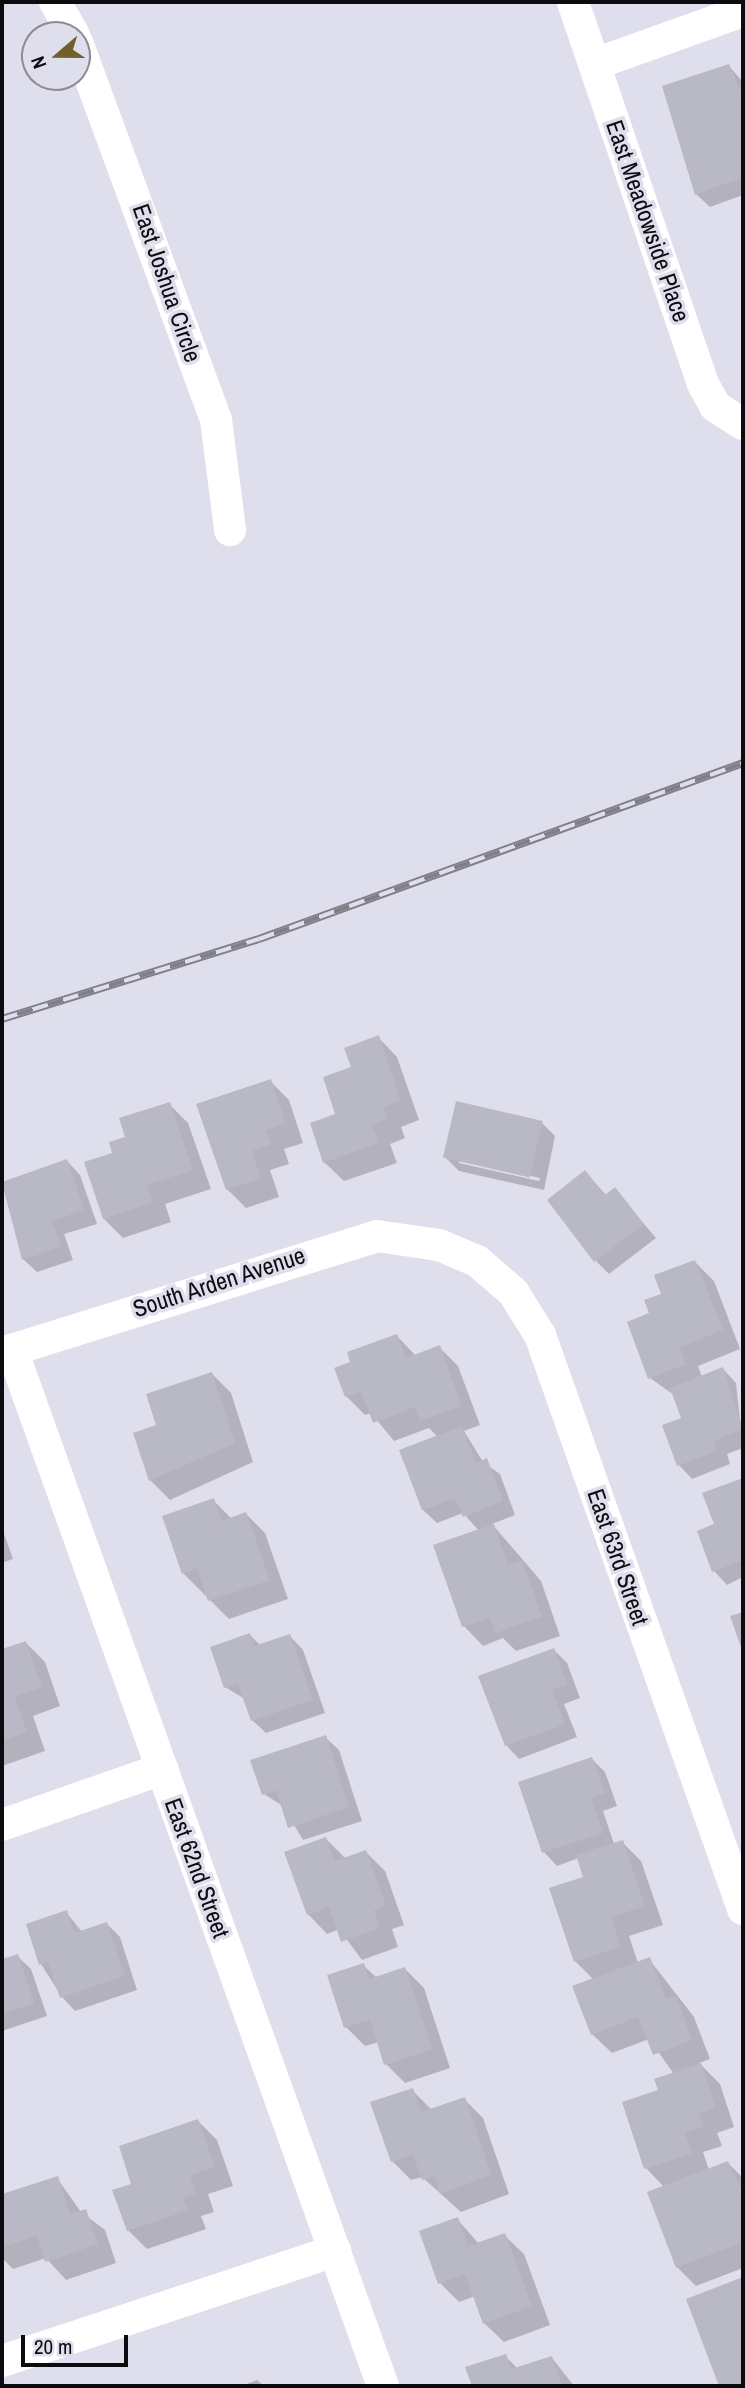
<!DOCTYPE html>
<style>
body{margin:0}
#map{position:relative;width:745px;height:2388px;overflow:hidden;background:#dfdeec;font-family:"Archivo Narrow",sans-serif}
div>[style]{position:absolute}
.shadow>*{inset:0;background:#0003}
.building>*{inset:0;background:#b9b8c5;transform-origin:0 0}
.street>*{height:32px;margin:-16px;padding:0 16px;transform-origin:16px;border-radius:16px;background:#fff}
.rail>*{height:8px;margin-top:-4px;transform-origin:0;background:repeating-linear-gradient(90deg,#dfdeec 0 16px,#7f7f88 0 32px);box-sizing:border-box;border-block:2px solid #7f7f88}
span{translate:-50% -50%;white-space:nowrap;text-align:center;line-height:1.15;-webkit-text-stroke:7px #dfdeec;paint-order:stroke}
.street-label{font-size:24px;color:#0c0c10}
.frame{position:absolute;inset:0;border:4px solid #0c0c10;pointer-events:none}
.north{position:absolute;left:21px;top:21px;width:70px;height:70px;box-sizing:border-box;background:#dfdeec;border:2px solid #8b8a94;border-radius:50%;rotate:250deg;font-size:19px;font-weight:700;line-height:28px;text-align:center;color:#0c0c10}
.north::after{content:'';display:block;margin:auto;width:24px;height:32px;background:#70602e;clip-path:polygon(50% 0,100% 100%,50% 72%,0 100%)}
.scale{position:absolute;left:21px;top:2335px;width:107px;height:32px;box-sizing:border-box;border:4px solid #0c0c10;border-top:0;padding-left:9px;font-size:21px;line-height:24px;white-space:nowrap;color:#0c0c10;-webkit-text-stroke:5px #dfdeec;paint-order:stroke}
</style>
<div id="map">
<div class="shadow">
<i style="clip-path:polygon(729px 66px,743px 82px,743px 195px,710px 207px,696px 194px)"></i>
<i style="clip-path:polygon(378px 1037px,397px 1057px,419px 1120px,401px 1127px,405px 1138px,390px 1144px,397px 1163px,344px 1181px,324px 1162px,353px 1068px)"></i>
<i style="clip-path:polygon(270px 1081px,289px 1100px,303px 1143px,284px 1149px,289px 1164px,270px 1170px,279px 1197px,246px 1208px,227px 1189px)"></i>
<i style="clip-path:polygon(169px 1104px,188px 1123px,211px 1189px,165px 1204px,171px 1222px,123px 1238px,104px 1219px,115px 1154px)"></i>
<i style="clip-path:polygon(evenodd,542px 1123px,555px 1136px,544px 1190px,459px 1171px,445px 1157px,542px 1123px,459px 1160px,540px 1178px,539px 1181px,459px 1163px,459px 1160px)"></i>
<i style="clip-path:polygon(67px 1161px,80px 1175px,97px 1224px,64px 1234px,73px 1260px,37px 1272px,23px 1259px,2px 1183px)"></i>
<i style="clip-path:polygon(585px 1172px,607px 1196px,615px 1190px,656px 1238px,609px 1274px,596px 1261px)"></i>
<i style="clip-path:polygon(695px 1262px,714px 1281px,740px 1349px,698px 1366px,702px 1377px,723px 1369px,736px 1383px,743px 1448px,727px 1454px,730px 1464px,692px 1479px,679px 1465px,664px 1426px,683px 1419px,674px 1395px,650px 1378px,651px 1314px)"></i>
<i style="clip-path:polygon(397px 1336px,416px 1356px,439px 1347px,458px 1366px,480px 1425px,464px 1431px,483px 1462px,500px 1474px,515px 1515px,492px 1524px,541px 1581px,560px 1636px,516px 1651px,503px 1638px,483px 1646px,464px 1626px,479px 1531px,463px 1513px,437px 1523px,423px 1510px,401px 1451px,438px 1437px,429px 1428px,394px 1441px,371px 1413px,365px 1415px,346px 1396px,353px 1363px)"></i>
<i style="clip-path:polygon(212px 1374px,231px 1393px,253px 1462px,170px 1500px,151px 1481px,135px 1435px,159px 1427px)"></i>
<i style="clip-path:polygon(743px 1480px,743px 1577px,727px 1585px,714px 1571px,699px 1532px,716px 1525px,704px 1494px)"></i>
<i style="clip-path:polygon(213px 1500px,232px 1519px,246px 1514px,265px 1533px,288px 1599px,229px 1619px,183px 1573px)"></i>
<i style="clip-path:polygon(2px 1528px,13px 1559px,2px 1563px)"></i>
<i style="clip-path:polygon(250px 1635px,261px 1646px,290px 1636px,303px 1650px,325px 1713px,266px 1733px,252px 1720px,245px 1699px,225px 1687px)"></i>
<i style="clip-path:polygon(26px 1643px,45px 1662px,60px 1706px,33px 1716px,45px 1751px,2px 1766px,2px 1651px)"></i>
<i style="clip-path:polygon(554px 1650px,567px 1663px,580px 1698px,564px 1704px,577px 1737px,519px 1759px,506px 1745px)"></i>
<i style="clip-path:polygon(325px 1737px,339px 1750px,362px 1821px,303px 1840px,283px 1806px,264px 1794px)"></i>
<i style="clip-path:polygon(592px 1759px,605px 1772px,617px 1806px,603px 1811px,614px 1844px,622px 1842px,641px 1861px,663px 1925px,629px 1936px,638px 1963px,649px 1959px,694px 2017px,710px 2059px,699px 2063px,720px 2084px,734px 2127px,717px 2133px,722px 2146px,703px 2152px,709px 2170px,728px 2163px,743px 2178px,743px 2268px,696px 2286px,677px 2267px,664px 2187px,646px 2168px,660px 2091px,674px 2074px,649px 2039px,612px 2053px,592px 2034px,594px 1980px,575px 1961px,586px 1878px,579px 1858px,557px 1866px,544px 1852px)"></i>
<i style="clip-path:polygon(326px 1839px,346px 1859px,366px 1852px,385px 1871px,404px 1925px,392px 1929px,398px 1947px,362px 1960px,339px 1929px,327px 1934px,308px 1914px)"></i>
<i style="clip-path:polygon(66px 1912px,82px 1932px,107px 1924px,120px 1937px,137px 1990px,75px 2011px,62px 1997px,41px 1964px)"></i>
<i style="clip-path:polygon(17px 1956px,31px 1969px,47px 2016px,2px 2031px,2px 1961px)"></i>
<i style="clip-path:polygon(363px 1965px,377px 1978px,405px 1969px,424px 1988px,450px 2068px,405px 2083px,386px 2064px,379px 2042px,365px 2046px,346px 2027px)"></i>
<i style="clip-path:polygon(412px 2090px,431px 2109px,464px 2099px,483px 2118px,509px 2194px,461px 2212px,422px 2177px,411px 2180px,392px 2161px)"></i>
<i style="clip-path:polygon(198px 2121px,217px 2140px,233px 2186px,208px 2194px,214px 2212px,201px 2216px,206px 2229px,147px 2249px,128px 2230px,134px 2185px)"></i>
<i style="clip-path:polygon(57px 2178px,81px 2212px,105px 2230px,116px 2263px,66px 2280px,46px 2258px,13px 2269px,2px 2258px,2px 2196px)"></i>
<i style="clip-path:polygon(457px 2219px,479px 2244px,504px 2235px,524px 2254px,550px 2325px,504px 2342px,484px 2323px,475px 2296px,459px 2302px,440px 2283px)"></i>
<i style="clip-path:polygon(743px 2279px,743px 2386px,721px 2386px,688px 2300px)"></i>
<i style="clip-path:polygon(505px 2356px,518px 2369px,552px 2358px,574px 2386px,474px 2386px,468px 2369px)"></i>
<i style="clip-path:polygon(257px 2380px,264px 2386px,241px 2386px)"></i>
</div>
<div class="building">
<i style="clip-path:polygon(729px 64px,743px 98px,743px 177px,695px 195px,662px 86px)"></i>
<i style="clip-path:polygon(379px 1035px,401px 1101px,383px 1107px,387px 1119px,372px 1125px,379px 1143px,323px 1163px,310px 1123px,335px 1114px,323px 1077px,351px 1067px,344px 1048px)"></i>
<i style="clip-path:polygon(271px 1079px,286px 1124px,266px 1130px,271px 1144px,252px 1151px,261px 1178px,226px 1190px,196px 1104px)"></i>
<i style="left:456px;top:1101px;width:89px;height:58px;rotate:13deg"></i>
<i style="clip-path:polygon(170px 1102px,193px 1170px,147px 1185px,153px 1203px,103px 1219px,84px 1162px,112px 1153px,109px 1142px,125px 1137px,119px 1118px)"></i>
<i style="clip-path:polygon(67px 1159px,84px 1210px,52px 1221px,61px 1247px,22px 1260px,2px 1182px)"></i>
<i style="clip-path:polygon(585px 1170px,605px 1195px,615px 1187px,644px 1224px,594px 1262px,547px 1200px)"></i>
<i style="clip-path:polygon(695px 1260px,723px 1330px,680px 1347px,686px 1364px,648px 1379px,627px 1322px,649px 1313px,644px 1300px,661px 1294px,654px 1275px)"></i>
<i style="clip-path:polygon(397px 1334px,406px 1358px,440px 1345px,462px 1406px,420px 1421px,415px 1407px,373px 1423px,361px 1391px,345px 1397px,334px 1368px,350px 1362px,347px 1352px)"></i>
<i style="clip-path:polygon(723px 1367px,743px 1429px,714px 1441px,718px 1451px,677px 1466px,662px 1425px,681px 1418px,670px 1388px)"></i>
<i style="clip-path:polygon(212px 1372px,235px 1443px,149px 1481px,133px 1433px,156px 1425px,146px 1394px)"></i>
<i style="clip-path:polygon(462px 1426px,476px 1463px,487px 1458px,503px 1501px,463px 1517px,455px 1498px,422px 1510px,399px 1450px)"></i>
<i style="clip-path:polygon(743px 1478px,743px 1560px,712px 1572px,697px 1531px,714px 1524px,702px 1493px)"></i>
<i style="clip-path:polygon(214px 1498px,222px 1521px,246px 1512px,270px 1580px,208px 1601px,197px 1568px,182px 1574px,162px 1516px)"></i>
<i style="clip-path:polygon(494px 1524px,508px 1565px,522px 1560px,542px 1617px,495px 1633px,490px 1618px,462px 1627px,433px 1545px)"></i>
<i style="clip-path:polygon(743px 1612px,743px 1653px,730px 1616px)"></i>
<i style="clip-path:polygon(250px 1633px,254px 1646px,290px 1634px,313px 1700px,251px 1721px,238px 1684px,224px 1688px,210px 1647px)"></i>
<i style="clip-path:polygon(26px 1641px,42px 1687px,15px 1697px,27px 1732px,2px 1741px,2px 1649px)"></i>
<i style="clip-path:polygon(554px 1648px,567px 1684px,552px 1690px,565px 1724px,505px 1746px,478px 1676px)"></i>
<i style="clip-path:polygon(326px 1735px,349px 1807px,288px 1828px,276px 1790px,262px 1795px,250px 1760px)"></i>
<i style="clip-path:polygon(592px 1757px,605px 1793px,591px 1798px,603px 1833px,542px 1853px,518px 1782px)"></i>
<i style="clip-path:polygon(326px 1837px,335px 1861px,366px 1850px,386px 1906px,374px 1910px,380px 1928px,341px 1942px,329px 1907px,307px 1915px,284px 1852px)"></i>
<i style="clip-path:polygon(623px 1840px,645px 1906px,611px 1917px,621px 1947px,574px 1962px,549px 1888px,583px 1877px,576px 1855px)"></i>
<i style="clip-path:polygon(67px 1910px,74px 1933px,107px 1922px,125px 1976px,60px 1998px,48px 1962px,39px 1965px,26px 1924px)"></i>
<i style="clip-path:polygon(18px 1954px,34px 2003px,2px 2014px,2px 1959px)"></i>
<i style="clip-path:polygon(650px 1957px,666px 1999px,676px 1996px,692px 2040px,653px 2055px,638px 2017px,591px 2035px,572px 1986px)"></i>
<i style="clip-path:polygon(364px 1963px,369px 1979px,405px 1967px,432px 2049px,384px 2065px,370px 2020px,344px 2028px,327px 1975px)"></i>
<i style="clip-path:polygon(701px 2063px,716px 2108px,699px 2114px,704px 2127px,685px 2133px,692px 2153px,644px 2169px,622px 2102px,658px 2090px,654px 2079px)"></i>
<i style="clip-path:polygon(413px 2088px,421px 2112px,465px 2097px,491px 2175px,440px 2194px,435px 2176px,422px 2180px,413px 2155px,391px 2162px,370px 2102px)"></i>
<i style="clip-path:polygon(198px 2119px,215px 2167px,190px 2175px,196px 2193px,183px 2197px,188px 2210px,127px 2231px,112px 2190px,131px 2184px,119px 2146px)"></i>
<i style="clip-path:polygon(728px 2161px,743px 2193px,743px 2242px,676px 2268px,647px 2192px)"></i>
<i style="clip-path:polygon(58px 2176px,70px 2214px,86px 2209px,98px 2244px,45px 2262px,37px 2236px,2px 2247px,2px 2194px)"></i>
<i style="clip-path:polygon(458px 2217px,468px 2246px,505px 2233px,532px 2306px,483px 2324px,465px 2274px,438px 2284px,419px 2231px)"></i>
<i style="clip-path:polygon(743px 2277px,743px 2384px,719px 2386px,686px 2299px)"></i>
<i style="clip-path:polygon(506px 2354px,511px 2369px,552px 2356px,562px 2386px,472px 2386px,465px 2367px)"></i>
</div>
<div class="street">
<i style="left:55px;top:2px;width:38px;rotate:60deg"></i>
<i style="left:573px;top:2px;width:404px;rotate:71.2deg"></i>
<i style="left:703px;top:384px;width:25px;rotate:61deg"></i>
<i style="left:715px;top:406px;width:33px;rotate:33deg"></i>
<i style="left:77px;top:42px;width:403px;rotate:69.8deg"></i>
<i style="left:216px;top:420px;width:111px;rotate:82.7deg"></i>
<i style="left:595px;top:64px;width:157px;rotate:-19.7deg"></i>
<i style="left:12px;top:1350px;width:1100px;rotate:70.3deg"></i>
<i style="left:2px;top:1353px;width:393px;rotate:-17.3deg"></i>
<i style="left:377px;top:1236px;width:63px;rotate:8.3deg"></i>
<i style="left:439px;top:1245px;width:41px;rotate:22.8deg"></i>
<i style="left:477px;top:1261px;width:48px;rotate:40.7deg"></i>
<i style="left:513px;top:1292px;width:51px;rotate:57.9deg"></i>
<i style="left:540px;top:1335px;width:609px;rotate:70.52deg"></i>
<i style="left:2px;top:1825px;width:170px;rotate:-19.3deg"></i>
<i style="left:2px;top:2361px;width:351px;rotate:-18.3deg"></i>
</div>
<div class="rail">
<i style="left:2px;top:1019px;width:269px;rotate:-17.3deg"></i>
<i style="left:259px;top:939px;width:515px;rotate:-19.98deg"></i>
</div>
<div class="street-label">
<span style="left:648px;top:221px;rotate:71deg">East Meadowside Place</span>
<span style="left:167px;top:283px;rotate:71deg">East Joshua Circle</span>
<span style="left:219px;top:1282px;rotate:-18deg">South Arden Avenue</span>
<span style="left:618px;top:1557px;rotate:71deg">East 63rd Street</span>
<span style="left:197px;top:1868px;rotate:70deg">East 62nd Street</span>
</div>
<div class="frame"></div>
<div class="north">N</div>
<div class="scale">20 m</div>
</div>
